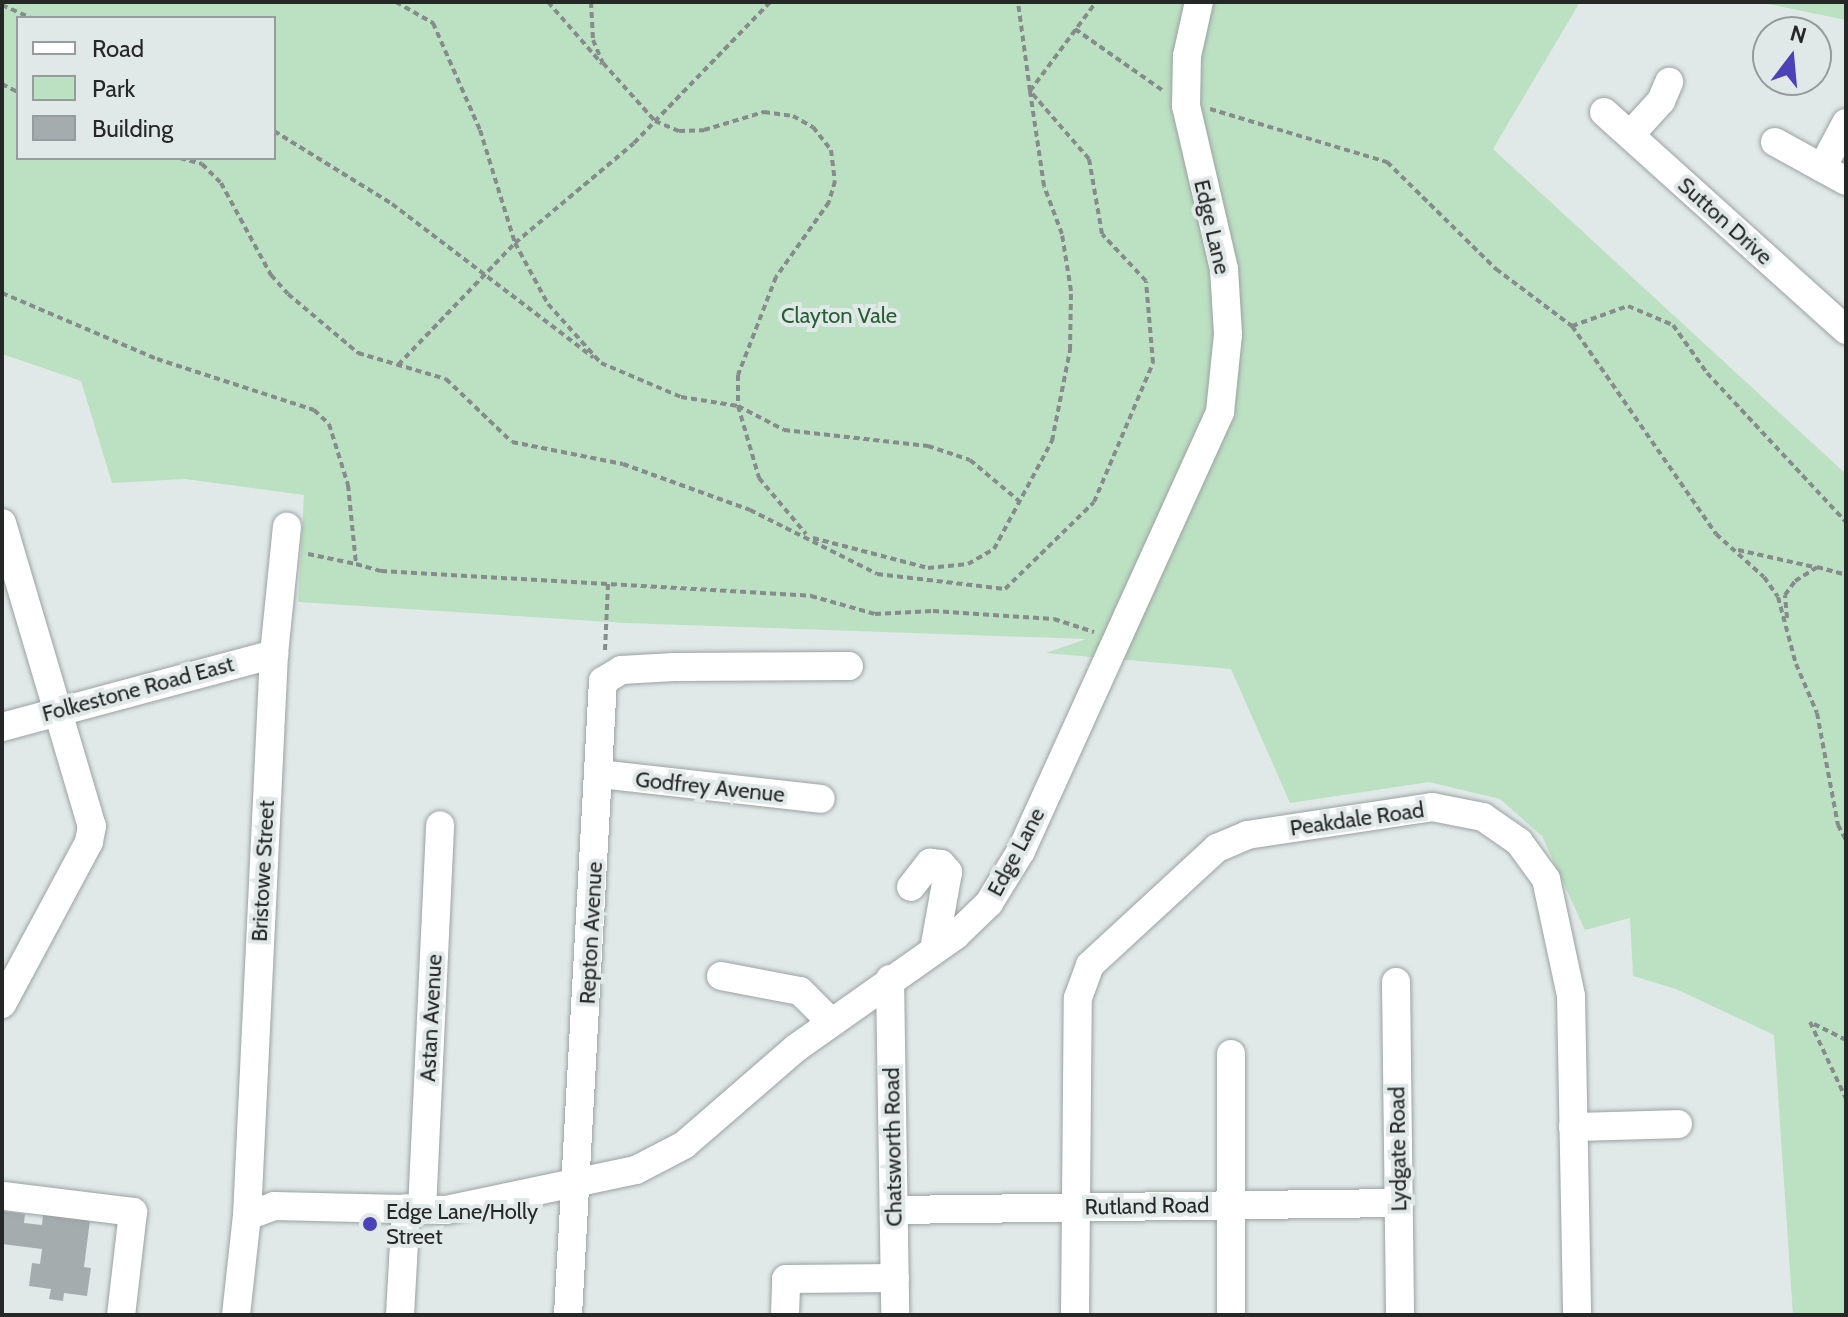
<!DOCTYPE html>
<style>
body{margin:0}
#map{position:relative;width:1848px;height:1317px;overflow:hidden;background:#e1e9e8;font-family:Cabin,sans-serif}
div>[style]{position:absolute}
.green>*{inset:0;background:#bce0c2}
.building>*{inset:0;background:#a4acad}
.path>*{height:4px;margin-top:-2px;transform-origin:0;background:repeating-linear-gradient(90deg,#868c8b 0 6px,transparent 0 10px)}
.roads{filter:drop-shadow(0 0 2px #9ba2a1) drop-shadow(0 0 2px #9ba2a1)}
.minor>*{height:28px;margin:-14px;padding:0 14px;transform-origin:14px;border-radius:14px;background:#fff}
.dots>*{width:22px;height:22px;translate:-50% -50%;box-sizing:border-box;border:4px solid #e1e9e8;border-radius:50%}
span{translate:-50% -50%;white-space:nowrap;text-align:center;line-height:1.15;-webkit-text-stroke:8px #e1e9e8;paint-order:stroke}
.street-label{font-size:22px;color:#252827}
.park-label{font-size:22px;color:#275f35}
.poi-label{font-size:22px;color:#252827}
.left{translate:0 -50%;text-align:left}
.frame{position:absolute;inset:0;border:4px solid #252827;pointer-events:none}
.legend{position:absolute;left:16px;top:16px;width:260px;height:144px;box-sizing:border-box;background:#e1e9e8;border:2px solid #969c9b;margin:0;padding:10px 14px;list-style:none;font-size:24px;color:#252827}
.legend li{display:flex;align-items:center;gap:16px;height:40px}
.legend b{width:40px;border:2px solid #969c9b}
.north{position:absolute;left:1752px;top:16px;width:80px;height:80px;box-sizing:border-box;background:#e1e9e8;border:2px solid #969c9b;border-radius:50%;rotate:16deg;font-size:22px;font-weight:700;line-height:32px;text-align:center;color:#252827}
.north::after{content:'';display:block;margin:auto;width:28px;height:36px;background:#4b41b8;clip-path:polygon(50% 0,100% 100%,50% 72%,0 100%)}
</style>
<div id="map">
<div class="green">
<i style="clip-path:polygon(evenodd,2px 2px,1580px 2px,1493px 149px,1846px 474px,1846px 1315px,1793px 1315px,1774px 1035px,1676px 989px,1633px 976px,1630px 918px,1585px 930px,1542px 836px,1500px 799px,1429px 782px,1290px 803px,1231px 669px,1046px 653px,1086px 639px,625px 623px,298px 602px,304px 495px,185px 479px,112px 483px,81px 381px,2px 354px,2px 2px,18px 18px,274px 18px,274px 158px,18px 158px,18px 18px)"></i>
<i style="clip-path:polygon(1758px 2px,1846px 2px,1846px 20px)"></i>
</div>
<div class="building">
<i style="clip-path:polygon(44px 1205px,91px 1212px,84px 1267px,91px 1268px,87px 1296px,64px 1293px,63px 1301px,49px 1299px,51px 1289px,29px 1286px,32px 1263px,40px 1264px,42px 1249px,2px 1244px,2px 1211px,25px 1214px,24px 1223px,42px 1225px)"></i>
</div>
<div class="path">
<i style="left:396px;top:2px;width:43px;rotate:29.6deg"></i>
<i style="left:433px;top:23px;width:117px;rotate:66.3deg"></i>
<i style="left:480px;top:130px;width:118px;rotate:72.8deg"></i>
<i style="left:515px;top:243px;width:69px;rotate:61.6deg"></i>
<i style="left:548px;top:304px;width:79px;rotate:48.1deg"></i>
<i style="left:601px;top:363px;width:87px;rotate:23deg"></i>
<i style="left:681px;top:397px;width:58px;rotate:9deg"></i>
<i style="left:738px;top:406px;width:52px;rotate:27.6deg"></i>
<i style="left:784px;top:430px;width:145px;rotate:6.3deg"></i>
<i style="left:928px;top:446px;width:44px;rotate:18.4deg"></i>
<i style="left:970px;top:460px;width:64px;rotate:39.9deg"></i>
<i style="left:548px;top:2px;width:82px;rotate:48.9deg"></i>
<i style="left:591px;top:2px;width:38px;rotate:87deg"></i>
<i style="left:593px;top:40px;width:25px;rotate:67deg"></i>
<i style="left:603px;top:63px;width:78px;rotate:48.1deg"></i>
<i style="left:655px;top:121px;width:26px;rotate:23deg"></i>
<i style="left:679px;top:131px;width:25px;rotate:-2deg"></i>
<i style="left:704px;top:130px;width:63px;rotate:-16.7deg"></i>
<i style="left:764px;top:112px;width:29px;rotate:8deg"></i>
<i style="left:793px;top:116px;width:23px;rotate:29deg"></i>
<i style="left:813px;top:127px;width:29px;rotate:52deg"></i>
<i style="left:831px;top:150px;width:31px;rotate:83deg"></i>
<i style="left:835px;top:181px;width:22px;rotate:106deg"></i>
<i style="left:829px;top:202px;width:92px;rotate:125.2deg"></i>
<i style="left:776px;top:277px;width:105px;rotate:111.2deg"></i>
<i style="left:738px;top:375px;width:31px;rotate:90deg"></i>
<i style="left:738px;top:406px;width:75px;rotate:73.7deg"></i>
<i style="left:759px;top:478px;width:73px;rotate:50deg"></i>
<i style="left:2px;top:5px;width:32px;rotate:24deg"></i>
<i style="left:1075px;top:29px;width:106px;rotate:35deg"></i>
<i style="left:2px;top:84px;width:18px;rotate:27deg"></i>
<i style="left:1210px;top:109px;width:185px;rotate:16.7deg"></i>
<i style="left:1387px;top:162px;width:153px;rotate:44.5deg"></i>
<i style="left:1496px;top:269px;width:95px;rotate:36.9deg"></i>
<i style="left:1572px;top:326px;width:253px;rotate:55.3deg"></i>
<i style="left:1716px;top:534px;width:64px;rotate:41.9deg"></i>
<i style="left:1764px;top:577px;width:24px;rotate:55deg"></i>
<i style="left:1778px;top:597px;width:69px;rotate:75deg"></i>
<i style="left:1796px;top:664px;width:53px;rotate:66.8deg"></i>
<i style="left:1817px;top:713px;width:114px;rotate:79.4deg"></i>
<i style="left:1838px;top:825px;width:17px;rotate:62deg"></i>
<i style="left:274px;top:131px;width:139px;rotate:31.7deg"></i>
<i style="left:392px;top:204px;width:253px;rotate:37.3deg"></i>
<i style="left:180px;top:158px;width:23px;rotate:15deg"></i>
<i style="left:202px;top:164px;width:27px;rotate:45deg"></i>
<i style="left:221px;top:183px;width:105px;rotate:61.5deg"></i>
<i style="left:271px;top:275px;width:25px;rotate:48deg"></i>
<i style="left:288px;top:294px;width:92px;rotate:40.1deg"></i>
<i style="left:358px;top:353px;width:92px;rotate:16.5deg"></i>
<i style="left:446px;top:379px;width:91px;rotate:43.7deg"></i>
<i style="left:512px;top:442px;width:113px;rotate:11.2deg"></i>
<i style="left:623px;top:464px;width:135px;rotate:19.9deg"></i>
<i style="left:750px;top:510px;width:142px;rotate:26.7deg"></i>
<i style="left:877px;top:574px;width:129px;rotate:6.7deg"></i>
<i style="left:1005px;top:589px;width:124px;rotate:-44.3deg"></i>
<i style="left:1094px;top:502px;width:151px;rotate:-67deg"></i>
<i style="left:1153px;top:363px;width:82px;rotate:-94.9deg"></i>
<i style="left:1146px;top:281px;width:64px;rotate:-133.1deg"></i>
<i style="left:1102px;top:234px;width:76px;rotate:-99.8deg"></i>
<i style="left:1089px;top:159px;width:90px;rotate:-130.9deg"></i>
<i style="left:1030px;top:91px;width:90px;rotate:-97.7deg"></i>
<i style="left:2px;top:293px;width:168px;rotate:23.1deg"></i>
<i style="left:157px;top:359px;width:165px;rotate:18deg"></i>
<i style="left:314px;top:410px;width:21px;rotate:43deg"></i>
<i style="left:329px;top:424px;width:64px;rotate:72.7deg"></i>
<i style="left:348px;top:485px;width:79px;rotate:84.2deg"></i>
<i style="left:356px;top:564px;width:26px;rotate:16deg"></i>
<i style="left:381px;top:571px;width:431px;rotate:3.3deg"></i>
<i style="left:811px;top:596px;width:66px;rotate:15.7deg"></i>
<i style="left:875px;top:614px;width:58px;rotate:-3deg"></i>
<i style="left:933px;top:611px;width:121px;rotate:3.8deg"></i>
<i style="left:1054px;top:619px;width:42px;rotate:18deg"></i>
<i style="left:1572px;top:326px;width:59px;rotate:-19.7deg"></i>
<i style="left:1628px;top:306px;width:49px;rotate:22.9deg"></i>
<i style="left:1673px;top:325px;width:59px;rotate:54.7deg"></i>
<i style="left:1707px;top:373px;width:204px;rotate:47deg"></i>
<i style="left:398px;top:365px;width:169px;rotate:-46.2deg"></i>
<i style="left:515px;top:243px;width:155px;rotate:-40deg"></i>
<i style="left:634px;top:143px;width:196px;rotate:-46deg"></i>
<i style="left:813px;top:538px;width:119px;rotate:14.6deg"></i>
<i style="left:928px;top:568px;width:40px;rotate:-5.7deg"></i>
<i style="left:968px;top:564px;width:30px;rotate:-30deg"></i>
<i style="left:994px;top:549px;width:123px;rotate:-61.8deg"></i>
<i style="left:1052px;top:441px;width:93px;rotate:-78.8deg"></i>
<i style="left:1070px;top:350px;width:59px;rotate:-89deg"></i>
<i style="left:1071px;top:291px;width:58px;rotate:-99deg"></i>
<i style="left:1062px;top:234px;width:51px;rotate:-110.6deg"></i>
<i style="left:1044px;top:186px;width:96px;rotate:-98.4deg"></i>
<i style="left:1030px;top:91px;width:111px;rotate:-53.4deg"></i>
<i style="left:1738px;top:550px;width:78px;rotate:12.6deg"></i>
<i style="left:308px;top:554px;width:49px;rotate:11.8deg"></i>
<i style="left:1787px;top:618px;width:23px;rotate:-95deg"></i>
<i style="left:1785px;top:595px;width:17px;rotate:-54deg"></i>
<i style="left:1795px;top:581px;width:26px;rotate:-32deg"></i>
<i style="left:1817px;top:567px;width:30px;rotate:15deg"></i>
<i style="left:605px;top:650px;width:67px;rotate:-87.4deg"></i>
<i style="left:1846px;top:1040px;width:40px;rotate:-153.4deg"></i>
<i style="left:1810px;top:1022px;width:85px;rotate:64.9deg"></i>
</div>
<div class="roads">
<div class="minor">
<i style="left:1604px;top:112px;width:326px;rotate:42deg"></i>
<i style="left:1630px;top:135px;width:46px;rotate:-47.6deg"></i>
<i style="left:1661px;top:101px;width:21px;rotate:-67deg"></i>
<i style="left:1775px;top:142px;width:81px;rotate:28.8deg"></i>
<i style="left:1822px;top:168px;width:51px;rotate:-61.9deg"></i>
<i style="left:2px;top:523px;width:316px;rotate:73.5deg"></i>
<i style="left:92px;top:826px;width:16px;rotate:101deg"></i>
<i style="left:89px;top:842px;width:184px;rotate:118.2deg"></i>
<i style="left:2px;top:727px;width:282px;rotate:-15deg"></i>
<i style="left:599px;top:774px;width:223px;rotate:6.4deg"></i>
<i style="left:911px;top:887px;width:31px;rotate:-52deg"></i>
<i style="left:930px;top:863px;width:11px;rotate:5deg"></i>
<i style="left:941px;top:864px;width:11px;rotate:49deg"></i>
<i style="left:948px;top:872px;width:79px;rotate:100.2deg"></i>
<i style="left:721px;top:976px;width:80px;rotate:10.8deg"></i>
<i style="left:800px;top:991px;width:44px;rotate:45deg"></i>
<i style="left:890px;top:979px;width:336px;rotate:89.1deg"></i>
<i style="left:1396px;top:982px;width:333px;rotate:89.3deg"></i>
<i style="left:1573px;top:1127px;width:105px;rotate:-1.6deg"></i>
<i style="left:5px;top:1196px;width:129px;rotate:7.1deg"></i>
<i style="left:133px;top:1212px;width:104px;rotate:96.6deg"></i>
<i style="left:422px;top:1210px;width:385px;rotate:-87.3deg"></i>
<i style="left:895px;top:1210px;width:504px;rotate:-0.8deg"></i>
<i style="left:247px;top:1216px;width:563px;rotate:-87.25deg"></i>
<i style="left:274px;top:654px;width:128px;rotate:-84.2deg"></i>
<i style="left:236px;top:1315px;width:100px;rotate:-83.7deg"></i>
<i style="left:247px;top:1216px;width:29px;rotate:-20deg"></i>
<i style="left:274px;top:1206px;width:172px;rotate:1.3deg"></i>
<i style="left:446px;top:1210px;width:194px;rotate:-11.9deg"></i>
<i style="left:636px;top:1170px;width:54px;rotate:-27.5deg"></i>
<i style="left:684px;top:1145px;width:148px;rotate:-40.9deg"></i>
<i style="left:796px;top:1048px;width:196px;rotate:-35.2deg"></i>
<i style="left:956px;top:935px;width:46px;rotate:-44.1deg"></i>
<i style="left:989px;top:903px;width:61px;rotate:-58.4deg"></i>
<i style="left:1021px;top:851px;width:482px;rotate:-65.6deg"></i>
<i style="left:1220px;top:412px;width:78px;rotate:-84.1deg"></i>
<i style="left:1228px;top:334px;width:65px;rotate:-93.5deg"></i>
<i style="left:1224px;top:269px;width:167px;rotate:-103.1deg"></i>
<i style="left:1186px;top:106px;width:50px;rotate:-88.9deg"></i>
<i style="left:1187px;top:56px;width:55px;rotate:-77.5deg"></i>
<i style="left:400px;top:1315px;width:107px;rotate:-86.8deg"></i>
<i style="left:568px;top:1315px;width:635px;rotate:-86.84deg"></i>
<i style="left:603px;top:681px;width:21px;rotate:-31deg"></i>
<i style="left:621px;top:670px;width:53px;rotate:-3.2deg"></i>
<i style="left:674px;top:667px;width:175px;rotate:-0.3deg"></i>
<i style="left:785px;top:1315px;width:36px;rotate:-88deg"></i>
<i style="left:786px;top:1279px;width:109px;rotate:-0.5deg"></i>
<i style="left:1075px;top:1315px;width:317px;rotate:-89.5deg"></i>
<i style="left:1078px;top:998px;width:35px;rotate:-70deg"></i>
<i style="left:1090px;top:965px;width:173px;rotate:-42.7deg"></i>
<i style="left:1217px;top:848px;width:33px;rotate:-23deg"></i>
<i style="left:1247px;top:835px;width:187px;rotate:-8.6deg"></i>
<i style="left:1432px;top:807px;width:52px;rotate:11.1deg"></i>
<i style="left:1483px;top:817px;width:44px;rotate:34.8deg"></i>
<i style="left:1519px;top:842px;width:46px;rotate:53.9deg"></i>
<i style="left:1546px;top:879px;width:120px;rotate:77.9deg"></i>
<i style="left:1571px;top:996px;width:319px;rotate:88.9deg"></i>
<i style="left:1231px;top:1315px;width:261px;rotate:-90deg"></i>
</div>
</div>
<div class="dots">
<i style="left:370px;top:1224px;background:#4b41b8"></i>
</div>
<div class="street-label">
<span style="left:1725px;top:221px;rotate:42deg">Sutton Drive</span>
<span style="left:1212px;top:227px;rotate:77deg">Edge Lane</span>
<span style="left:138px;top:689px;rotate:-15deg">Folkestone Road East</span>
<span style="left:710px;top:787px;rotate:6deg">Godfrey Avenue</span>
<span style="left:1357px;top:819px;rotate:-8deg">Peakdale Road</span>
<span style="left:1016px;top:852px;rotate:-62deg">Edge Lane</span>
<span style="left:263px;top:871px;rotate:-87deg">Bristowe Street</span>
<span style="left:591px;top:933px;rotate:-87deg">Repton Avenue</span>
<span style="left:431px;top:1018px;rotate:-87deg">Astan Avenue</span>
<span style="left:893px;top:1147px;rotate:-91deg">Chatsworth Road</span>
<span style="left:1398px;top:1149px;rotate:-91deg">Lydgate Road</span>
<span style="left:1147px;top:1206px;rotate:-1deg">Rutland Road</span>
</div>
<div class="park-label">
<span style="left:839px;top:316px">Clayton Vale</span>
</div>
<div class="poi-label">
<span class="left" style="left:386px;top:1224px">Edge Lane/Holly<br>Street</span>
</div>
<div class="frame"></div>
<ul class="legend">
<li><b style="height:10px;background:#fff"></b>Road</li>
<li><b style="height:22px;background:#bce0c2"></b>Park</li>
<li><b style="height:22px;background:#a4acad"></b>Building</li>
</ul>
<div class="north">N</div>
</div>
